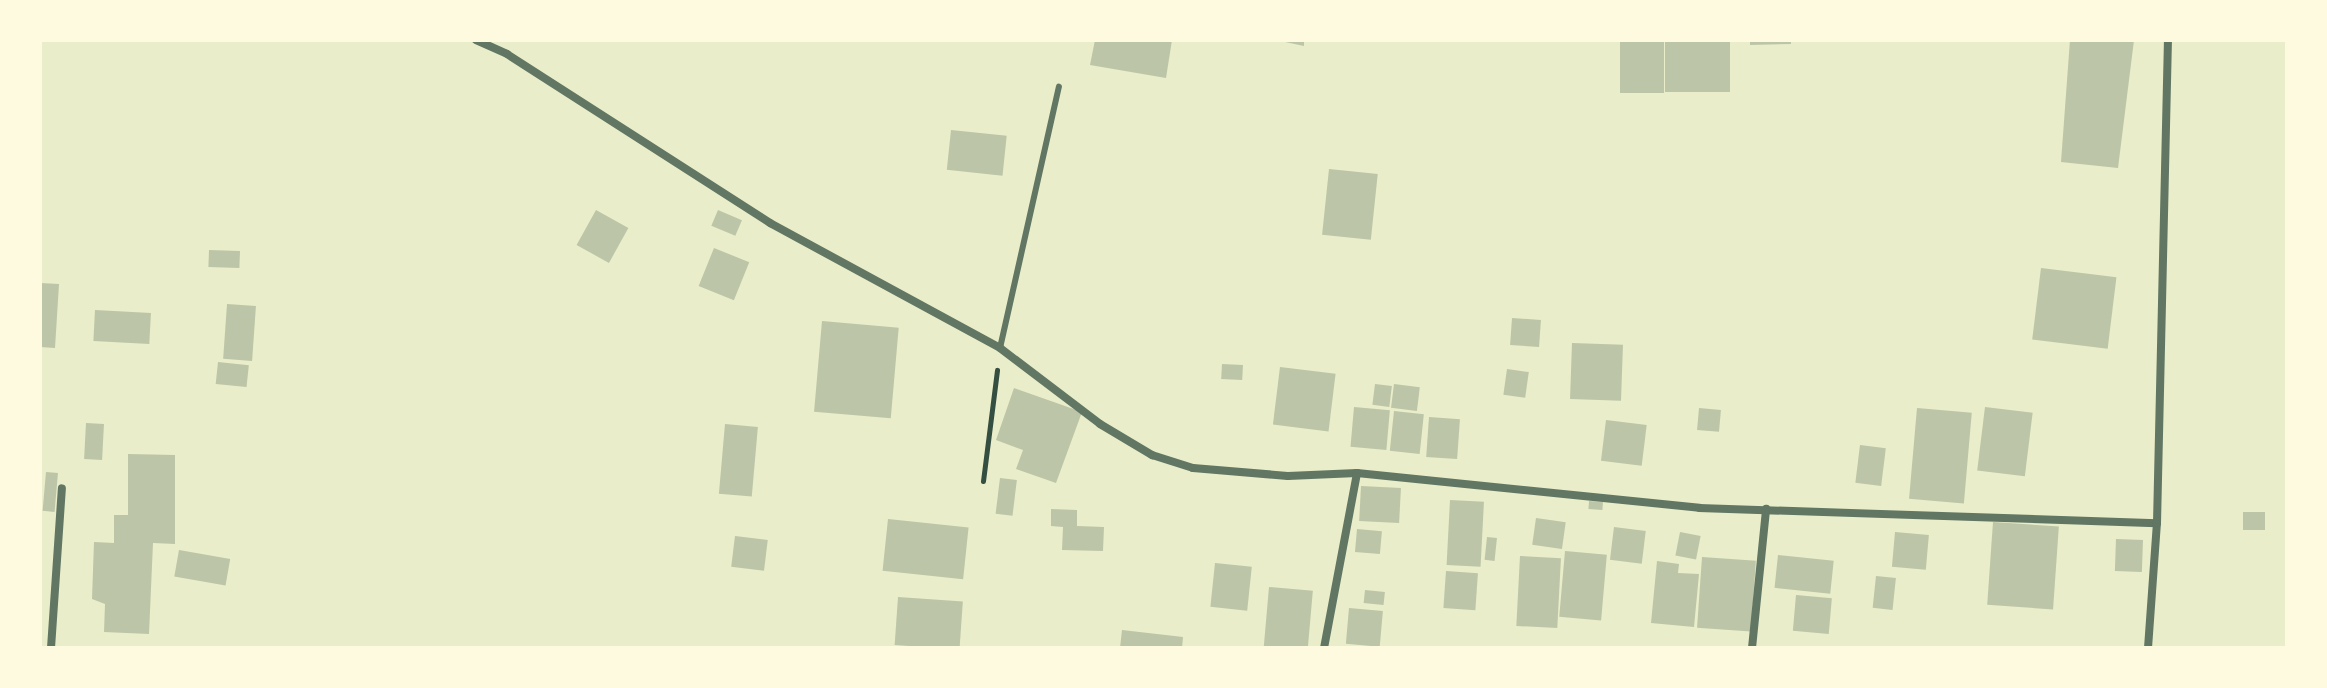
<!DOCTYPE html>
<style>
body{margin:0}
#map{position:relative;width:2327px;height:688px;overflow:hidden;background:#e9edc9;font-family:Helvetica,sans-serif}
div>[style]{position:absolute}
.building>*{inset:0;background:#bcc5a7;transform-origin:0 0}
.path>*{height:5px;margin:-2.5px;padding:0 2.5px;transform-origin:2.5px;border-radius:2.5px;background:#344e41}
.service>*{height:6px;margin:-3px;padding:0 3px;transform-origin:3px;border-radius:3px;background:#617663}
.minor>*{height:8px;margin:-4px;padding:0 4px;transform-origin:4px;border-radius:4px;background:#617663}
span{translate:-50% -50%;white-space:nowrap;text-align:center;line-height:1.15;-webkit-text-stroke:7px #fefae0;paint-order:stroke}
.frame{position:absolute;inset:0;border:42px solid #fefae0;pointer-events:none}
</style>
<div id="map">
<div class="building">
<i style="clip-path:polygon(1095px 40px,1172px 40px,1166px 78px,1090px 65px)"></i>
<i style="clip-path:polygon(1276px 40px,1304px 40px,1304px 46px)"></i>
<i style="left:1620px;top:40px;width:44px;height:53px"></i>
<i style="left:1665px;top:40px;width:65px;height:52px"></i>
<i style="clip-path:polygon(1750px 40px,1791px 40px,1791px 44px,1750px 45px)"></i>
<i style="clip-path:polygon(2070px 40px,2134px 40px,2118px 168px,2061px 162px)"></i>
<i style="left:951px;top:130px;width:56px;height:40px;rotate:6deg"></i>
<i style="left:1329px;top:169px;width:49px;height:66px;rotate:6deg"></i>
<i style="left:596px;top:210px;width:37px;height:40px;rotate:29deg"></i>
<i style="left:718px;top:210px;width:26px;height:17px;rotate:23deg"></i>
<i style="left:714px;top:248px;width:38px;height:41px;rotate:22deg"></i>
<i style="left:209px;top:250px;width:31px;height:17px;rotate:2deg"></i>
<i style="left:2041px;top:268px;width:76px;height:72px;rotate:7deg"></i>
<i style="clip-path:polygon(40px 283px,59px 284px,55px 348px,40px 347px)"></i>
<i style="left:227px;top:304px;width:29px;height:55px;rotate:4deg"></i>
<i style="left:95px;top:310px;width:56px;height:31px;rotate:3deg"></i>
<i style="left:1512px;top:318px;width:29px;height:27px;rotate:4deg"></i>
<i style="left:822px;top:321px;width:77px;height:91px;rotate:5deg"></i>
<i style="left:1572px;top:343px;width:51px;height:56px;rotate:2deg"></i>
<i style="left:218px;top:362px;width:31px;height:22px;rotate:6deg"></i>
<i style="left:1222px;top:364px;width:21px;height:15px;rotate:3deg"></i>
<i style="left:1280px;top:367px;width:56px;height:58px;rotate:7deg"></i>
<i style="left:1507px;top:369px;width:22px;height:26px;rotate:8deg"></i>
<i style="left:1375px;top:384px;width:17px;height:21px;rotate:7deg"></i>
<i style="left:1394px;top:384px;width:26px;height:24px;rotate:7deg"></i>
<i style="clip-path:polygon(1014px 388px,1082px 412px,1056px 483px,1016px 469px,1023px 450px,996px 440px)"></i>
<i style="left:1354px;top:407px;width:36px;height:40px;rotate:5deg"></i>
<i style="left:1985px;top:407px;width:48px;height:64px;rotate:7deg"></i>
<i style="left:1699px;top:408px;width:22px;height:22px;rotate:5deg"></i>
<i style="left:1917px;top:408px;width:55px;height:91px;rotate:5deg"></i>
<i style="left:1394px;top:411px;width:30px;height:40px;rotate:6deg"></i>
<i style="left:1429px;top:417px;width:31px;height:40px;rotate:4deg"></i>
<i style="left:1606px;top:420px;width:41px;height:41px;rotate:7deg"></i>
<i style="left:86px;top:423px;width:18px;height:36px;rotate:3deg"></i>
<i style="left:725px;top:424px;width:33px;height:70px;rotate:5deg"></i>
<i style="left:1860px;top:445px;width:26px;height:38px;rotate:7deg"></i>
<i style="clip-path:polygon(128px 454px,175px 455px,175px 544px,153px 543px,149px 634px,104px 632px,105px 604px,92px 599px,94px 542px,114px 543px,114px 515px,128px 515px)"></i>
<i style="left:46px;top:472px;width:12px;height:39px;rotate:5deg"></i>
<i style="left:1000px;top:478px;width:17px;height:36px;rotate:7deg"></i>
<i style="left:1361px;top:486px;width:40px;height:35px;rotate:3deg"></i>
<i style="left:1450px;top:500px;width:34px;height:65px;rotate:3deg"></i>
<i style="left:1589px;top:501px;width:14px;height:8px;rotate:4deg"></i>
<i style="clip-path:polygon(1051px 509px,1077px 510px,1077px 526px,1104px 527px,1103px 551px,1062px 550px,1063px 527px,1051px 526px)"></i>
<i style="left:2243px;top:512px;width:22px;height:18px"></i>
<i style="left:1536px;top:518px;width:30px;height:27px;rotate:8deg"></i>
<i style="left:888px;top:519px;width:81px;height:52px;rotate:6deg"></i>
<i style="left:1993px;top:522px;width:66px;height:83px;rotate:4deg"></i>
<i style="left:1614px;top:527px;width:32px;height:33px;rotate:7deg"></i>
<i style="left:1357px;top:529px;width:25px;height:23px;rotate:5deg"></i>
<i style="left:1680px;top:532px;width:21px;height:24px;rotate:11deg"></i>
<i style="left:1895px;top:532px;width:34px;height:35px;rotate:5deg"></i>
<i style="left:735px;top:536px;width:33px;height:31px;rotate:7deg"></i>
<i style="left:1487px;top:537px;width:10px;height:23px;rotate:6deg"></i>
<i style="left:2116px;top:539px;width:27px;height:32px;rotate:2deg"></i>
<i style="left:179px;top:550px;width:52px;height:27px;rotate:10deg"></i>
<i style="left:1565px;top:551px;width:42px;height:66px;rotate:5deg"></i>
<i style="left:1778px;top:555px;width:56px;height:33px;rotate:6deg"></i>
<i style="left:1520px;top:556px;width:41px;height:70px;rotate:3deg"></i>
<i style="left:1702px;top:557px;width:54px;height:71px;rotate:4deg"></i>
<i style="clip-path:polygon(1657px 561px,1679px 564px,1678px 573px,1699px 574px,1694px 627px,1651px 623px)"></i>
<i style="left:1215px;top:563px;width:37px;height:44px;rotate:6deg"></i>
<i style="left:1446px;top:571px;width:32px;height:37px;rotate:4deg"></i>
<i style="left:1876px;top:576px;width:20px;height:32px;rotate:6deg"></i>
<i style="left:1269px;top:587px;width:44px;height:60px;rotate:5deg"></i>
<i style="left:1365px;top:590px;width:20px;height:13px;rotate:6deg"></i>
<i style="left:1796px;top:595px;width:36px;height:36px;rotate:5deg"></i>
<i style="left:898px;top:597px;width:65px;height:48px;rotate:4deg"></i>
<i style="left:1349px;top:608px;width:34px;height:36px;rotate:5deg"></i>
<i style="clip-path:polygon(1122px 630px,1183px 637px,1182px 648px,1120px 648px)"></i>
</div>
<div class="path">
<i style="left:983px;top:481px;width:112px;rotate:-82.8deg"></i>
</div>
<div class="service">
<i style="left:1000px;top:348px;width:268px;rotate:-77.3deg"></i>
</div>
<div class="minor">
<i style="left:476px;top:40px;width:34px;rotate:24deg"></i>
<i style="left:507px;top:54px;width:313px;rotate:32.7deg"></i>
<i style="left:770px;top:223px;width:262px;rotate:28.5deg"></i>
<i style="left:1000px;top:348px;width:126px;rotate:37.2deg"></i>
<i style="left:1100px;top:424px;width:61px;rotate:30.8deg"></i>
<i style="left:1152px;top:455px;width:43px;rotate:17.6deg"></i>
<i style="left:1193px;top:468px;width:95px;rotate:4.8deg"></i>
<i style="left:1288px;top:476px;width:69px;rotate:-2.5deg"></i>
<i style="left:1357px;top:473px;width:344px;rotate:5.8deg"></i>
<i style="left:1699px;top:508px;width:458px;rotate:1.9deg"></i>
<i style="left:51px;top:648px;width:160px;rotate:-86.1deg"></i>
<i style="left:1324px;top:648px;width:178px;rotate:-79.3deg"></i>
<i style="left:1752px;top:648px;width:140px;rotate:-84.2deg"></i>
<i style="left:2148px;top:648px;width:125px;rotate:-85.9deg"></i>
<i style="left:2157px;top:523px;width:483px;rotate:-88.7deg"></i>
</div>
<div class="frame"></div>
</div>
